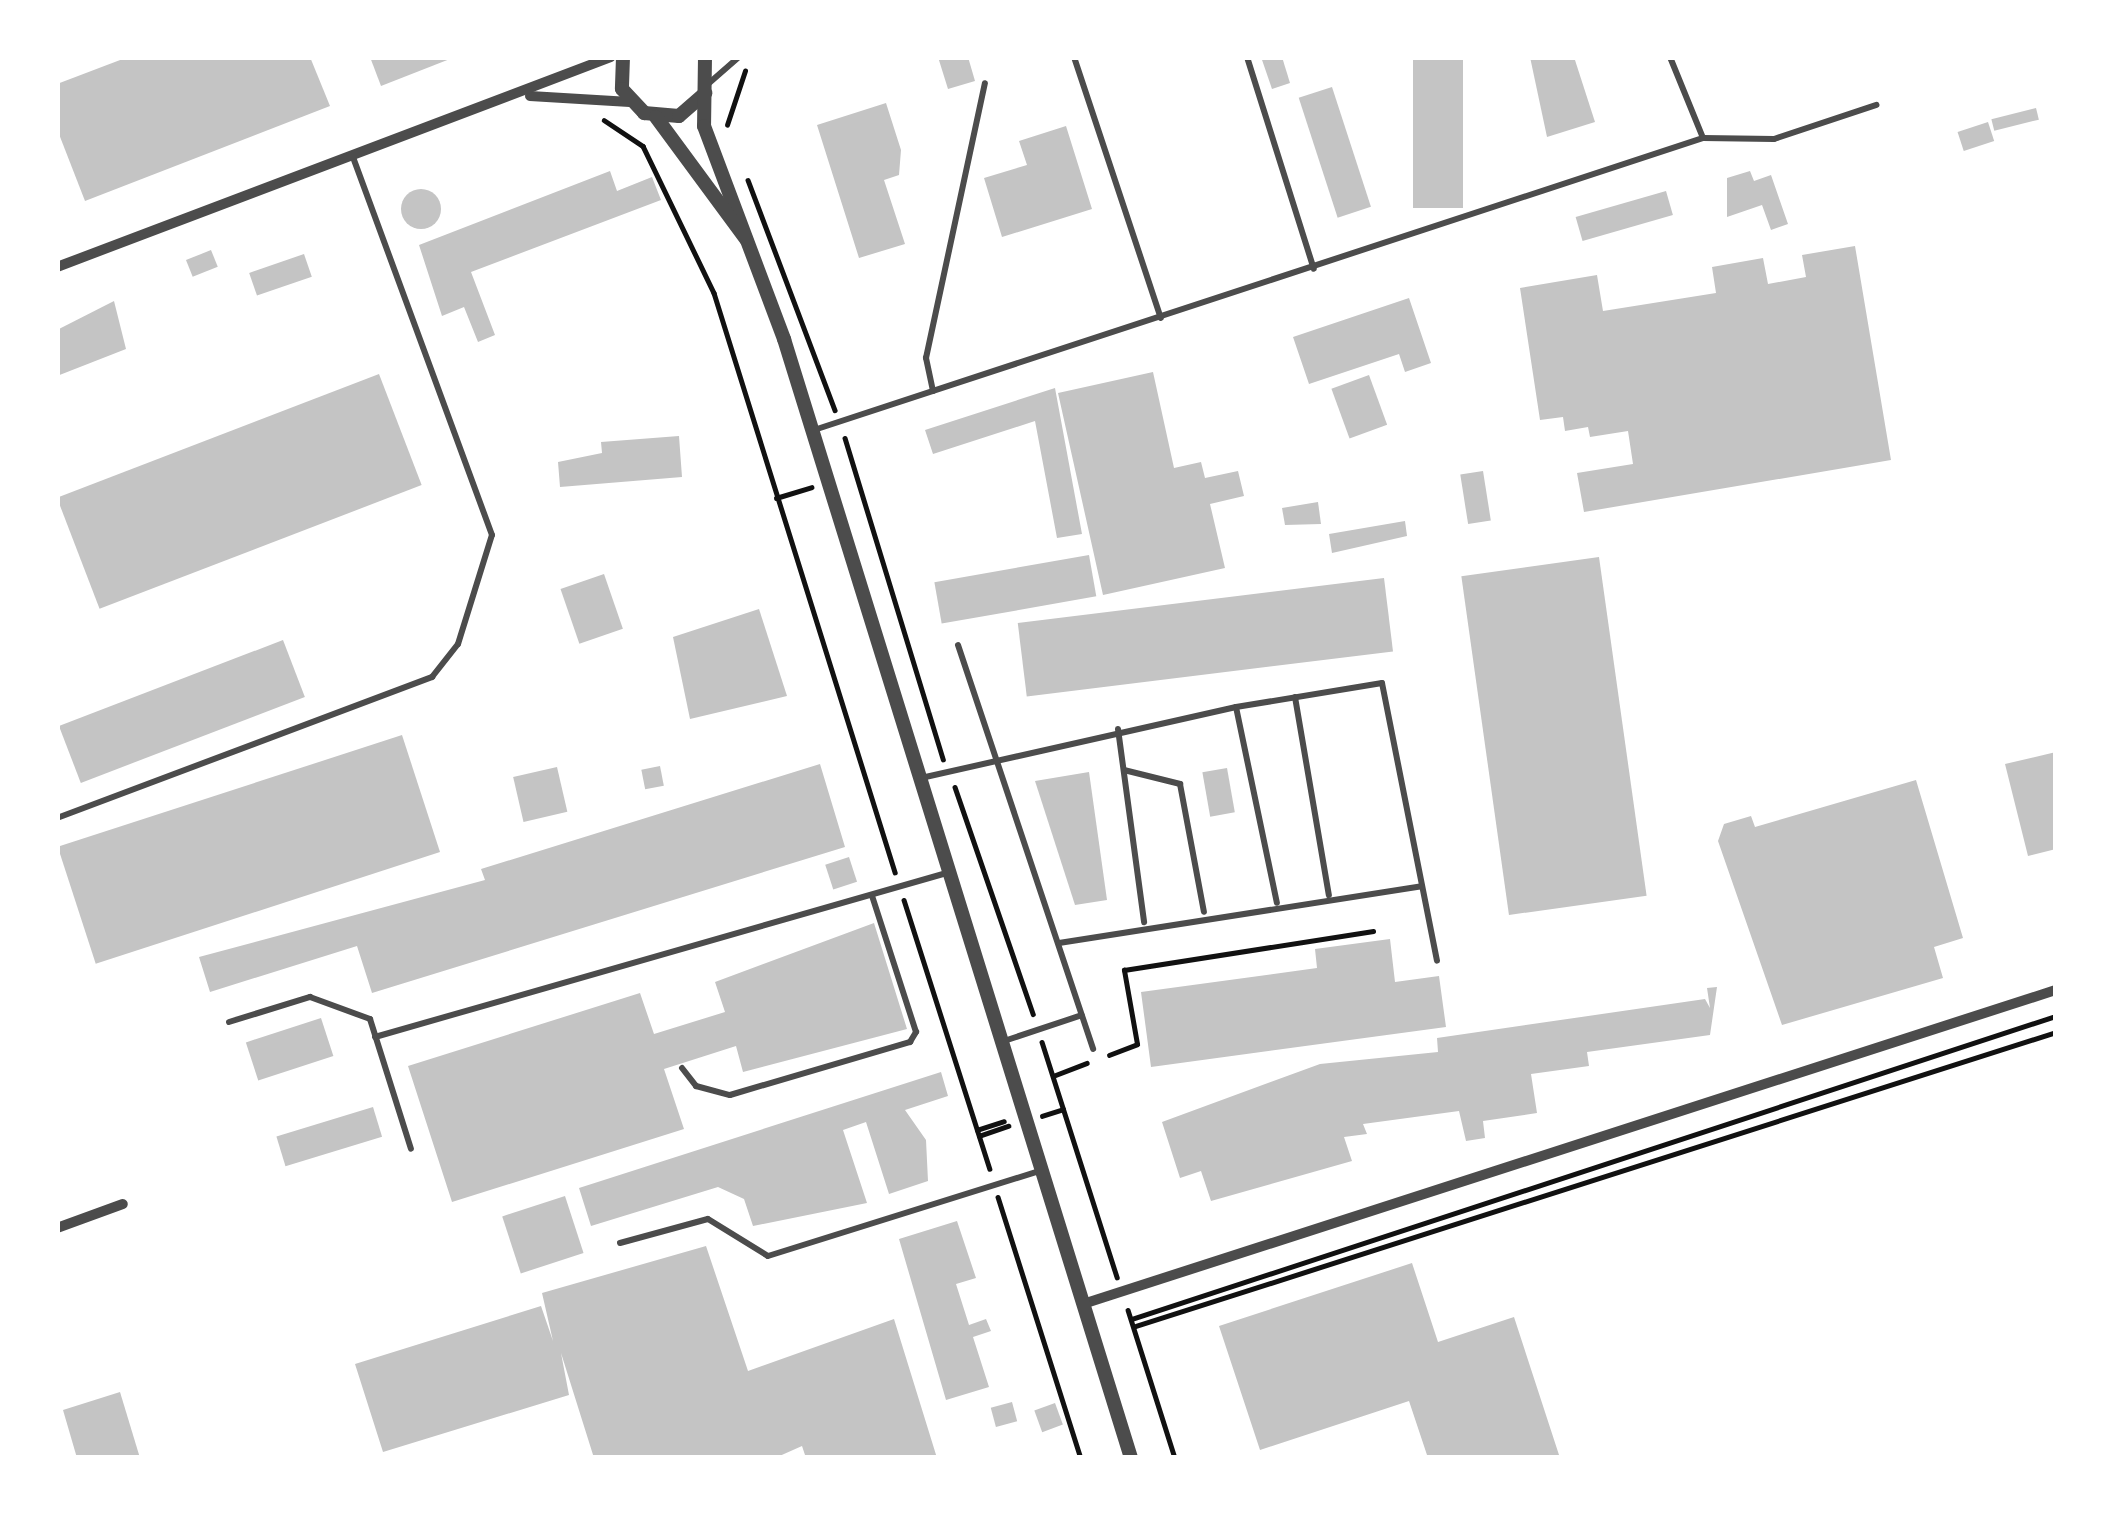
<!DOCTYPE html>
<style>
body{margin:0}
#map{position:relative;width:2113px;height:1515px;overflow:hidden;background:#fff;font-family:"Source Sans 3",sans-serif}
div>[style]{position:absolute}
.building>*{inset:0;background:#c4c4c4;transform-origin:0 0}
.round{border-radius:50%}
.path>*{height:4.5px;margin:-2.25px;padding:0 2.25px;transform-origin:2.25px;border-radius:2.25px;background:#111}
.service>*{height:6px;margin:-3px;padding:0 3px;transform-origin:3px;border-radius:3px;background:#4c4c4c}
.minor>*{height:10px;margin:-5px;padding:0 5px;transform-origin:5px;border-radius:5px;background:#4c4c4c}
.tertiary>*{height:14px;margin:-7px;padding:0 7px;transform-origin:7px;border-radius:7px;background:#4c4c4c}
span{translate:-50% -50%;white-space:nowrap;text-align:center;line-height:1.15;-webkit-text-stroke:12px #fff;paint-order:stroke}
.frame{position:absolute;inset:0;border:60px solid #fff;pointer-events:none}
</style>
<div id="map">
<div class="building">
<i style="clip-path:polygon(128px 57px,310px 57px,330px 106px,85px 201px,57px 129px,57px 84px)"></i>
<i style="clip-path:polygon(370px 57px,455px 57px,381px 86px)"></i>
<i style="clip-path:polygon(938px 57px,968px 57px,975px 81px,948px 89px)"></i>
<i style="clip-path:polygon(1261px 57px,1282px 57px,1290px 83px,1272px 89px)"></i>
<i style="left:1413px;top:57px;width:50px;height:151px"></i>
<i style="clip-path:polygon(1530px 57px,1574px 57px,1595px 122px,1547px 137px)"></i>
<i style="left:1332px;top:87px;width:126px;height:35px;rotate:72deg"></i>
<i style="clip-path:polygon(886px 103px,901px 150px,899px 175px,884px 180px,905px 244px,859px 258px,817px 125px)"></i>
<i style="left:2036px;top:108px;width:12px;height:46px;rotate:76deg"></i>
<i style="left:1988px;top:122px;width:20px;height:32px;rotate:72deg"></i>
<i style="clip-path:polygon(1066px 126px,1092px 209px,1002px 237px,984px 178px,1027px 165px,1019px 141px)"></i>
<i style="clip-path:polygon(610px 171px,617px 191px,652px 177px,661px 200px,471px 272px,495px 335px,478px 342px,464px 307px,442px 316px,419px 245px)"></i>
<i style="clip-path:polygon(1750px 171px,1754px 181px,1771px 175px,1788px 224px,1771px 230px,1762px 205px,1727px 217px,1727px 178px)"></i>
<i class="round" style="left:401px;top:189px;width:40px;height:40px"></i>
<i style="left:1666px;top:191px;width:25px;height:94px;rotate:74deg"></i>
<i style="clip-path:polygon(1855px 246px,1891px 460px,1584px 512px,1577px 473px,1633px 464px,1628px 431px,1590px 437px,1588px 427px,1565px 431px,1563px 417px,1540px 420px,1520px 288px,1597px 275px,1603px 311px,1716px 293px,1712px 267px,1763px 258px,1768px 284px,1806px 277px,1802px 255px)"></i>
<i style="left:211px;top:250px;width:18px;height:27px;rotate:68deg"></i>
<i style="left:304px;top:254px;width:24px;height:58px;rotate:71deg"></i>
<i style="clip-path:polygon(1409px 298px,1431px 363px,1405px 372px,1399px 354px,1309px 384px,1293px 337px)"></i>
<i style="clip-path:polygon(114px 301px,126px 349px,57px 376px,57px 330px)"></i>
<i style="clip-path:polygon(1153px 372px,1174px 468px,1201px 462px,1205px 478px,1238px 471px,1244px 496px,1210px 504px,1225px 568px,1103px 595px,1058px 393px)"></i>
<i style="left:379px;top:374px;width:119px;height:345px;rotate:69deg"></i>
<i style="left:1369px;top:375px;width:53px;height:40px;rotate:70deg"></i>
<i style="clip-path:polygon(1055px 388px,1082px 534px,1057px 538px,1035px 421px,933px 454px,925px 430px)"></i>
<i style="clip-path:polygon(679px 436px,682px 477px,560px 487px,558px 462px,602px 453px,601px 442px)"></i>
<i style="left:1483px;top:471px;width:50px;height:23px;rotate:81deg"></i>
<i style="clip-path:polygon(1318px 502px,1321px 524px,1285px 525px,1282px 508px)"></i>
<i style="clip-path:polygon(1405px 521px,1407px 536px,1332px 553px,1329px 534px)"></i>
<i style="left:1089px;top:555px;width:42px;height:157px;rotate:80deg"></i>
<i style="left:1599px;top:557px;width:342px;height:139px;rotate:82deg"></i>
<i style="left:604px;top:574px;width:58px;height:46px;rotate:71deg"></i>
<i style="left:1384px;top:578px;width:74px;height:369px;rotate:83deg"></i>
<i style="clip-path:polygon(759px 609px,787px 696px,690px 719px,673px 637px)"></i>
<i style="left:283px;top:640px;width:61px;height:240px;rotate:69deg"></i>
<i style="left:402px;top:735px;width:123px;height:362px;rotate:72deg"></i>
<i style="clip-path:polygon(2056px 752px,2056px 849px,2028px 856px,2005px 764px)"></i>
<i style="clip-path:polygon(820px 764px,845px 847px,372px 993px,357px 946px,210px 992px,199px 957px,485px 880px,481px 869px)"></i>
<i style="left:660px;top:766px;width:20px;height:19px;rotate:79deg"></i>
<i style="left:557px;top:767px;width:46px;height:45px;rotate:77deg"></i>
<i style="left:1227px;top:768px;width:45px;height:25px;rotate:80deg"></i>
<i style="clip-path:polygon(1089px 772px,1107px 900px,1075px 905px,1035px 781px)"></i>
<i style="clip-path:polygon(1916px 780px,1963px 938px,1934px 947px,1943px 978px,1782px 1025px,1718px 841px,1724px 824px,1751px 816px,1755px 827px)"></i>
<i style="left:849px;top:857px;width:26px;height:25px;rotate:72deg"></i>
<i style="clip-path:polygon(874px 923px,907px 1029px,743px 1072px,736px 1046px,664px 1069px,684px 1129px,452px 1202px,408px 1066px,640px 993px,654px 1034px,725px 1012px,715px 982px)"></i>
<i style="clip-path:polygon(1390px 939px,1395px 982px,1439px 976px,1446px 1027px,1151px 1067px,1141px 992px,1317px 968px,1315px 949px)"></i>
<i style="clip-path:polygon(1717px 987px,1710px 1035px,1587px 1052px,1589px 1066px,1531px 1074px,1537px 1113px,1483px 1121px,1485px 1138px,1466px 1141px,1459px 1111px,1363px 1124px,1367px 1134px,1344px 1137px,1352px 1161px,1211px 1201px,1201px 1171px,1180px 1178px,1162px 1122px,1320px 1064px,1438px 1052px,1437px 1038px,1705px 999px,1710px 1008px,1707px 988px)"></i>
<i style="left:321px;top:1018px;width:40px;height:79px;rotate:72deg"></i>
<i style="clip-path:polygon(941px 1072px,948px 1096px,905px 1110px,926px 1140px,928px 1181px,889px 1194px,866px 1122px,843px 1130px,867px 1203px,753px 1226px,744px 1199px,718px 1187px,591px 1226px,579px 1188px)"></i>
<i style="left:373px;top:1107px;width:31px;height:101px;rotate:73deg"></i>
<i style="left:565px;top:1196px;width:60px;height:66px;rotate:72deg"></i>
<i style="clip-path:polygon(957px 1221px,976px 1278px,956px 1284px,969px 1325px,986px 1319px,991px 1331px,973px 1337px,989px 1387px,946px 1400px,899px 1239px)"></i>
<i style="clip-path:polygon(706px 1246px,748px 1371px,894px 1319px,937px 1458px,806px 1458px,802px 1446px,775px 1458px,594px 1458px,561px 1353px,569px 1395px,383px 1452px,355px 1364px,541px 1306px,553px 1341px,542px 1293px)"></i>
<i style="clip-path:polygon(1412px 1263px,1438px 1342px,1514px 1317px,1560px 1458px,1428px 1458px,1409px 1401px,1260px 1450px,1219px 1326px)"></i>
<i style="clip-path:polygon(120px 1392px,140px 1458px,77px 1458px,63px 1410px)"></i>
<i style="left:1012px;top:1402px;width:20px;height:22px;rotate:75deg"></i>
<i style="left:1055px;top:1403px;width:23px;height:22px;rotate:70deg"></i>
</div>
<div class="path">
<i style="left:604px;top:120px;width:47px;rotate:33.7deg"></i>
<i style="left:643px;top:146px;width:163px;rotate:64.2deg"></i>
<i style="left:714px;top:293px;width:607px;rotate:72.64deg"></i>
<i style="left:727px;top:125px;width:57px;rotate:-71.6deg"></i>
<i style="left:748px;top:180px;width:246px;rotate:69.3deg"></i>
<i style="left:845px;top:438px;width:336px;rotate:73deg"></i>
<i style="left:776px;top:498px;width:37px;rotate:-17deg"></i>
<i style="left:955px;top:787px;width:240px;rotate:71deg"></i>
<i style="left:904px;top:900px;width:282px;rotate:72.3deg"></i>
<i style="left:1042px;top:1042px;width:247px;rotate:72.3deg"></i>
<i style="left:1109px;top:1055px;width:30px;rotate:-21deg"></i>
<i style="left:1137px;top:1044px;width:75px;rotate:-100deg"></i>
<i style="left:1124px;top:970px;width:252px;rotate:-8.9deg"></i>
<i style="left:1053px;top:1076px;width:36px;rotate:-21deg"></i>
<i style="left:1042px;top:1116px;width:22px;rotate:-18deg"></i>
<i style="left:977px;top:1130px;width:28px;rotate:-18deg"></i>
<i style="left:979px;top:1136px;width:31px;rotate:-19deg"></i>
<i style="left:998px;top:1197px;width:274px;rotate:72.4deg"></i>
<i style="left:1128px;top:1310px;width:155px;rotate:72.4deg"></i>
<i style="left:1132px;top:1319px;width:972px;rotate:-18.16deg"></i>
<i style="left:1136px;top:1326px;width:966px;rotate:-17.72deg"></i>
</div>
<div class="service">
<i style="left:1074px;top:57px;width:275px;rotate:71.6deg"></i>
<i style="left:1247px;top:57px;width:222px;rotate:72.5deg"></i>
<i style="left:1670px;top:57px;width:87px;rotate:67.8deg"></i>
<i style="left:708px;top:84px;width:41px;rotate:-41.1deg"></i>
<i style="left:933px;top:391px;width:34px;rotate:-102deg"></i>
<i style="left:926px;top:358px;width:281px;rotate:-77.9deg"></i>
<i style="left:814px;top:430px;width:936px;rotate:-18.18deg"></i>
<i style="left:1703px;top:138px;width:71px;rotate:0.8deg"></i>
<i style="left:1774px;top:139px;width:108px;rotate:-18.4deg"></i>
<i style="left:958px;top:645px;width:426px;rotate:71.5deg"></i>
<i style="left:1295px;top:697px;width:201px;rotate:80.3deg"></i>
<i style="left:1236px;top:707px;width:148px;rotate:-9.3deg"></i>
<i style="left:1382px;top:683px;width:283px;rotate:78.8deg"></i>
<i style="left:1118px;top:729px;width:195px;rotate:82.3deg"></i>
<i style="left:1124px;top:770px;width:58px;rotate:14deg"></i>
<i style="left:1180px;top:784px;width:130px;rotate:79.4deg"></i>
<i style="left:921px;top:778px;width:323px;rotate:-12.7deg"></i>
<i style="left:1236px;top:707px;width:200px;rotate:78.2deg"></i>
<i style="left:57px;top:818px;width:401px;rotate:-20.6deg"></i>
<i style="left:432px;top:677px;width:42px;rotate:-51.8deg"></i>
<i style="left:458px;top:644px;width:114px;rotate:-72.7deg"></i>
<i style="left:492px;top:535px;width:405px;rotate:-110.2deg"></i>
<i style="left:1059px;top:943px;width:367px;rotate:-8.9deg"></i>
<i style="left:229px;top:1022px;width:85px;rotate:-17.2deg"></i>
<i style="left:310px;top:997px;width:64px;rotate:20.1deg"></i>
<i style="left:370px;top:1019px;width:136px;rotate:72.5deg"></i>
<i style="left:375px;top:1037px;width:591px;rotate:-16.01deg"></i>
<i style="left:1001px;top:1042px;width:85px;rotate:-18.4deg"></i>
<i style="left:682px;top:1068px;width:23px;rotate:52deg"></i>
<i style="left:696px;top:1086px;width:35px;rotate:15deg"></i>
<i style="left:730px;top:1095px;width:188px;rotate:-16.4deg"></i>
<i style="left:910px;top:1042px;width:12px;rotate:-59deg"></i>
<i style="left:916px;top:1032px;width:143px;rotate:-107.9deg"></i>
<i style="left:620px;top:1243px;width:91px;rotate:-15.3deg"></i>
<i style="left:708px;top:1219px;width:70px;rotate:31.7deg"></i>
<i style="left:768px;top:1256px;width:284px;rotate:-17.4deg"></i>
</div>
<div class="minor">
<i style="left:530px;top:96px;width:100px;rotate:3.4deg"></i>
<i style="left:57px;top:267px;width:592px;rotate:-20.76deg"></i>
<i style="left:57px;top:1228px;width:70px;rotate:-20deg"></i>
<i style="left:1083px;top:1304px;width:1022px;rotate:-17.89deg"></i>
</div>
<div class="tertiary">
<i style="left:623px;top:57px;width:32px;rotate:92deg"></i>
<i style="left:622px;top:89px;width:33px;rotate:47deg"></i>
<i style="left:644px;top:113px;width:35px;rotate:5deg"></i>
<i style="left:679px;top:116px;width:35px;rotate:-41deg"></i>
<i style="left:705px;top:57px;width:69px;rotate:90.8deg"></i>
<i style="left:704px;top:126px;width:228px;rotate:69.4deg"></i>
<i style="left:784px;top:339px;width:1172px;rotate:72.77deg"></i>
<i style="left:656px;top:117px;width:152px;rotate:53.6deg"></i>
</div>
<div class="frame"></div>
</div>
